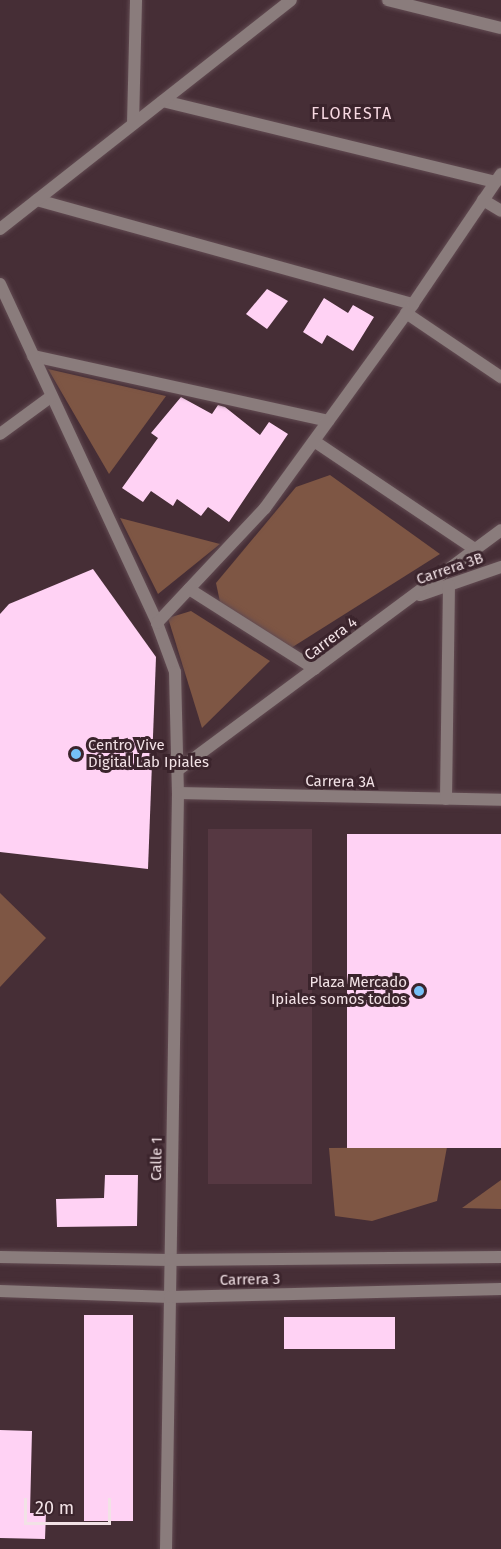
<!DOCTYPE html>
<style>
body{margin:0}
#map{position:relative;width:501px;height:1549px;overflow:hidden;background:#462e36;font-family:"Fira Sans",sans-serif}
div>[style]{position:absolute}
.built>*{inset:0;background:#563842;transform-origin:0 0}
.green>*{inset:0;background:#7e5644}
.building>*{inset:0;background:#ffd2f4;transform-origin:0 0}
.roads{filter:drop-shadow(0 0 2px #624b52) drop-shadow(0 0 2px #624b52)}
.pedestrian>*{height:12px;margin:-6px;padding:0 6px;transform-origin:6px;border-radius:6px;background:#8a7c7c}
.minor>*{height:12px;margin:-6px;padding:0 6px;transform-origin:6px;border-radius:6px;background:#8a7c7c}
.tertiary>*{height:12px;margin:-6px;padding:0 6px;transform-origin:6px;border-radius:6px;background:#8a7c7c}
.dots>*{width:16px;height:16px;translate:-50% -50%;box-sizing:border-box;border:3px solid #3b242c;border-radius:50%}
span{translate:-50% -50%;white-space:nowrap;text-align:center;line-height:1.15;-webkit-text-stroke:6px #3b242c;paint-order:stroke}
.street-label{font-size:15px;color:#f2e2e6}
.poi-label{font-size:15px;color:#f2e2e6}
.left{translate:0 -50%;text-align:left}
.right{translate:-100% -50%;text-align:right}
.neighbourhood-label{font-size:16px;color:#f7d8e1;letter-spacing:1.5px}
.scale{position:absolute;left:24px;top:1498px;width:87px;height:27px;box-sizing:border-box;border:3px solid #f2e2e6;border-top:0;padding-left:8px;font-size:18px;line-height:21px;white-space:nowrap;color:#f2e2e6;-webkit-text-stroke:4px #3b242c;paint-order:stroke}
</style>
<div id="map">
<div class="built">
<i style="left:312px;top:829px;width:355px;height:104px;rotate:90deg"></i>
</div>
<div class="green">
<i style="clip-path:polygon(48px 369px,166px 396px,109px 474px)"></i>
<i style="clip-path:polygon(330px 475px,440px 554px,291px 648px,220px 602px,216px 583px,296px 487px)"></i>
<i style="clip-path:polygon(120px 518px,220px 544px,158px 594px)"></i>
<i style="clip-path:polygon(191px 611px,270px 661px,202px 728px,168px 618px)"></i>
<i style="clip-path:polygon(0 893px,46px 938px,0 987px)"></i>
<i style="clip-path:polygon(447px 1147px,437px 1201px,372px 1221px,335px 1216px,329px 1148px)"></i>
<i style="clip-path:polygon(501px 1180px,501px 1209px,462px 1208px)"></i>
</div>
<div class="building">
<i style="clip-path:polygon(267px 289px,288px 301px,267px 329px,246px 314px)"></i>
<i style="clip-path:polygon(324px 298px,348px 313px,353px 305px,374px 317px,353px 351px,327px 335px,322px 344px,303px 332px)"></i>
<i style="clip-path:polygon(181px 397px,212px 414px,218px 405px,225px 407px,260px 435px,269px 422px,288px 434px,229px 522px,208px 507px,201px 516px,177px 499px,173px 506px,151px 491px,143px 502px,122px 488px,158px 438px,151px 433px)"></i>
<i style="clip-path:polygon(93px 569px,156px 657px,148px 869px,0 852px,0 614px,9px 604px)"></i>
<i style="left:501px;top:834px;width:314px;height:154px;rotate:90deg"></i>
<i style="clip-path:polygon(105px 1175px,138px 1175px,137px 1226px,57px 1227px,56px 1199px,104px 1198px)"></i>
<i style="left:84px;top:1315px;width:49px;height:206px"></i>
<i style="left:395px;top:1317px;width:32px;height:111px;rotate:90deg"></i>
<i style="clip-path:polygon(0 1430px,32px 1431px,30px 1513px,46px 1513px,45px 1539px,0 1538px)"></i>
</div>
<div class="roads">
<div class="pedestrian">
<i style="left:388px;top:0;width:116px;rotate:13.9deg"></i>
<i style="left:163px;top:101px;width:342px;rotate:13.7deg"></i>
<i style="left:37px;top:200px;width:390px;rotate:15.5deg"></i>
<i style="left:33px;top:356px;width:302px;rotate:12.4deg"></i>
</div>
<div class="minor">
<i style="left:133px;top:124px;width:124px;rotate:-88.6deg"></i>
<i style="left:483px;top:200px;width:21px;rotate:31deg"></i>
<i style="left:0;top:229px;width:370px;rotate:-38.2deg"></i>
<i style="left:0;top:284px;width:374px;rotate:65.1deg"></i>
<i style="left:157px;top:623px;width:52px;rotate:69.8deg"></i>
<i style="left:175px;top:672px;width:121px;rotate:88.6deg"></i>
<i style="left:178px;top:793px;width:756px;rotate:90.91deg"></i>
<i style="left:406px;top:313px;width:115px;rotate:34deg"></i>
<i style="left:0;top:434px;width:64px;rotate:-36.2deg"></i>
<i style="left:314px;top:441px;width:194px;rotate:33.9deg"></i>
<i style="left:189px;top:589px;width:149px;rotate:32.4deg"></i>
<i style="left:420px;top:595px;width:86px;rotate:-19.1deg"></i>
<i style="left:157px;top:623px;width:158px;rotate:-46.8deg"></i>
<i style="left:265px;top:508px;width:252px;rotate:-54deg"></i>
<i style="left:413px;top:304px;width:157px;rotate:-55.9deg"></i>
<i style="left:178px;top:770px;width:402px;rotate:-36.6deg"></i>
<i style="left:178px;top:793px;width:323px;rotate:1.2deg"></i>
<i style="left:446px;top:799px;width:214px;rotate:-89.2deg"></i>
</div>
<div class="tertiary">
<i style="left:0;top:1257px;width:170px;rotate:1deg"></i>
<i style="left:170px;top:1260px;width:331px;rotate:-0.5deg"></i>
<i style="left:0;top:1291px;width:170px;rotate:2deg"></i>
<i style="left:170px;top:1297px;width:331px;rotate:-1.4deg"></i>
</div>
</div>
<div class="dots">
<i style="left:76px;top:754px;background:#75c0f6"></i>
<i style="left:419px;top:991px;background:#75c0f6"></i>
</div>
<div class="street-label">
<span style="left:450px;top:569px;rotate:-19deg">Carrera 3B</span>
<span style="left:331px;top:639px;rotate:-37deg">Carrera 4</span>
<span style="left:340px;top:782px;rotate:1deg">Carrera 3A</span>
<span style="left:157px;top:1159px;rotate:-89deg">Calle 1</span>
<span style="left:250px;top:1280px;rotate:-1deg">Carrera 3</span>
</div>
<div class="poi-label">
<span class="left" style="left:88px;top:754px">Centro Vive<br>Digital Lab Ipiales</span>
<span class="right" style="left:407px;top:991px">Plaza Mercado<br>Ipiales somos todos</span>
</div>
<div class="neighbourhood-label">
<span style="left:352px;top:114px">FLORESTA</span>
</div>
<div class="scale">20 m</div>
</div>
